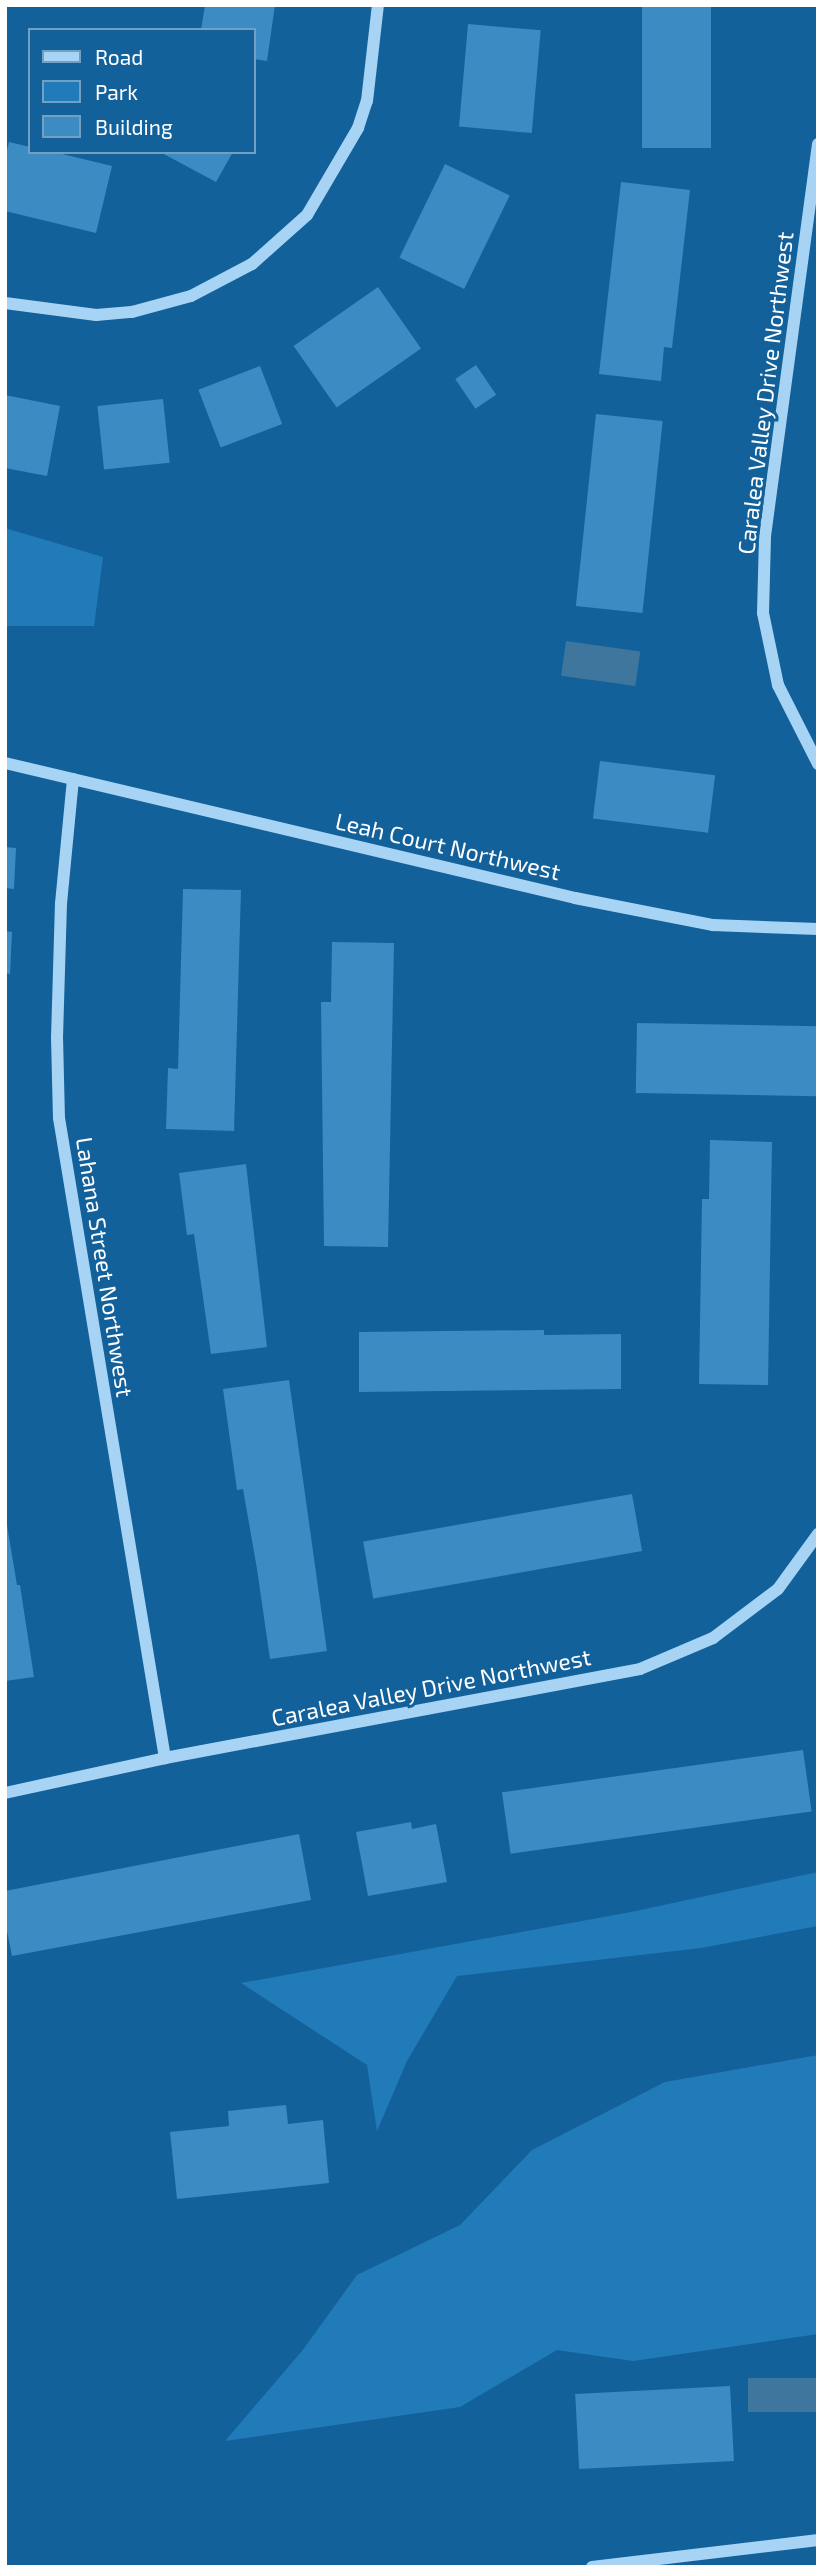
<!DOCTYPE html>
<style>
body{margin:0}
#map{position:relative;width:823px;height:2572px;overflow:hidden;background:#13619b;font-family:"Exo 2",sans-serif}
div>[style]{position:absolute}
.green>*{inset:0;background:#217bb8}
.water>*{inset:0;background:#3e769e;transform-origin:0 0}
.building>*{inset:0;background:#3c8bc2;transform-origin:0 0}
.minor>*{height:12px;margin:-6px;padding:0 6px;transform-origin:6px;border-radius:6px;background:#a7d4f4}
span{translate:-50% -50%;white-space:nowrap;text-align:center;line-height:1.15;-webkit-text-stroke:6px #13619b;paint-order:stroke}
.street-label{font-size:23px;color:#fff}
.frame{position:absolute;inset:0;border:7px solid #fff;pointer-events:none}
.legend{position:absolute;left:28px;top:28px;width:228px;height:126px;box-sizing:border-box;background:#13619b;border:2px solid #71a0c3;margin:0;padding:9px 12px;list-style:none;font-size:21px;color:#fff}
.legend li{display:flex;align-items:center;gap:14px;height:35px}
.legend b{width:35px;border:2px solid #71a0c3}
</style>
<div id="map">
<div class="green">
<i style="clip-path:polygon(5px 528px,103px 557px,94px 626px,5px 626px)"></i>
<i style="clip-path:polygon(818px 1872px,818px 1926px,701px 1948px,457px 1976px,407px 2061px,377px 2131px,367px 2065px,241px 1983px,631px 1912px)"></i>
<i style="clip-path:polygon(818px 2055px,818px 2334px,633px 2361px,557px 2350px,460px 2407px,225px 2441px,302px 2351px,357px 2275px,460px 2225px,532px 2150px,665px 2082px)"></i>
</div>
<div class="water">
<i style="left:566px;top:641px;width:75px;height:35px;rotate:8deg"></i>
<i style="left:818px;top:2378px;width:34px;height:70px;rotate:90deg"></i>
</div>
<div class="building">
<i style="clip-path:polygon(205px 5px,275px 5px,267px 61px,254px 59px,254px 30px,201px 30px)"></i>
<i style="left:642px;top:5px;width:69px;height:143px"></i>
<i style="left:468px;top:24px;width:73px;height:103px;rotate:5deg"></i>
<i style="clip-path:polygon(9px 142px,30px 147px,30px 152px,54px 152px,112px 166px,96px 233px,5px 211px,5px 159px)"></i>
<i style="clip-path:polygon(160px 152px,233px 152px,216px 182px)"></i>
<i style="left:445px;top:164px;width:72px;height:104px;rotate:26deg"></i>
<i style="clip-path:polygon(621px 182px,690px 190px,672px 348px,664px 347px,661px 381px,599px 374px)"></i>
<i style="left:378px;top:287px;width:75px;height:103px;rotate:55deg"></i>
<i style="left:476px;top:365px;width:36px;height:25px;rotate:56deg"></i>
<i style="left:260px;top:366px;width:62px;height:66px;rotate:69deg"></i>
<i style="clip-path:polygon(5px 395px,60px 406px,47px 476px,5px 468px)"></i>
<i style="left:163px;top:399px;width:64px;height:66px;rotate:84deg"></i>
<i style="left:596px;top:414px;width:67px;height:193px;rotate:6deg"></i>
<i style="left:600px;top:761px;width:116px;height:58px;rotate:7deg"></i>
<i style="clip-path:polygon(5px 847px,16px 848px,14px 889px,5px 888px)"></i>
<i style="clip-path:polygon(183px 889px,241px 890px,234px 1131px,166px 1129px,168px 1068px,178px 1069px)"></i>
<i style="clip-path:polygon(5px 931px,12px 932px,10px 974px,5px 973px)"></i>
<i style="clip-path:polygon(332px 942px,394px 943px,388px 1247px,324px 1246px,321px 1002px,331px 1002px)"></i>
<i style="left:637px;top:1023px;width:181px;height:70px;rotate:1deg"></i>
<i style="clip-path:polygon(710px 1140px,772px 1142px,768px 1385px,699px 1384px,702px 1199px,709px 1199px)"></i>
<i style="clip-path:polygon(246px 1164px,267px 1347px,211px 1354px,194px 1234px,187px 1235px,179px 1173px)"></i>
<i style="clip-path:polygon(544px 1330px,544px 1335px,621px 1334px,621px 1389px,359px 1392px,359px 1332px)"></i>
<i style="clip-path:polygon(289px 1380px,327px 1651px,270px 1659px,257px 1569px,243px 1489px,237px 1490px,223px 1389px)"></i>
<i style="left:632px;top:1494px;width:58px;height:273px;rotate:80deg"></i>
<i style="clip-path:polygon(5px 1513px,17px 1585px,20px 1585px,34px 1677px,5px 1681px)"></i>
<i style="left:803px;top:1750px;width:62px;height:304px;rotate:82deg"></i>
<i style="clip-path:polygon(411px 1822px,412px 1829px,436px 1824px,447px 1882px,368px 1896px,356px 1832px)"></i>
<i style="clip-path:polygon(299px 1834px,311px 1900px,12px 1956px,5px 1921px,5px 1891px)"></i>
<i style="clip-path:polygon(286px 2105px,288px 2124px,323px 2120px,329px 2183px,177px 2199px,170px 2132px,229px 2126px,228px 2111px)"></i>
<i style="left:730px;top:2386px;width:75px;height:155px;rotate:87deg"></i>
</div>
<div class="minor">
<i style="left:818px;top:144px;width:397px;rotate:97.7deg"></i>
<i style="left:765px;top:537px;width:76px;rotate:91.5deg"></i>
<i style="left:763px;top:613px;width:74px;rotate:78.2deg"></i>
<i style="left:778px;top:685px;width:89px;rotate:63.1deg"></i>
<i style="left:5px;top:303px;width:92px;rotate:7.5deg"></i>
<i style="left:96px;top:315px;width:36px;rotate:-5deg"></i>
<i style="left:132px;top:312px;width:61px;rotate:-15.2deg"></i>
<i style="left:191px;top:296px;width:69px;rotate:-27.7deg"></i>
<i style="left:252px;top:264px;width:74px;rotate:-41.7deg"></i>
<i style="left:307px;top:215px;width:101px;rotate:-59.6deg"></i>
<i style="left:358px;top:128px;width:28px;rotate:-72deg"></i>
<i style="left:367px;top:101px;width:97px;rotate:-83.5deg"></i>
<i style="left:5px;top:763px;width:586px;rotate:13.32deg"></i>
<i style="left:575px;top:898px;width:141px;rotate:11.1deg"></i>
<i style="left:713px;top:925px;width:105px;rotate:2.2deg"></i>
<i style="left:73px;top:779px;width:125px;rotate:95.5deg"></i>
<i style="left:61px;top:903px;width:134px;rotate:91.7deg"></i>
<i style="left:57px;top:1037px;width:81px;rotate:88.6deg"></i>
<i style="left:59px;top:1118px;width:649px;rotate:80.6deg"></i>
<i style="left:5px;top:1793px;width:164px;rotate:-12.3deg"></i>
<i style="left:165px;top:1758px;width:483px;rotate:-10.6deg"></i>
<i style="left:640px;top:1669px;width:79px;rotate:-23deg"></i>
<i style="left:713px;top:1638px;width:81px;rotate:-37deg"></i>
<i style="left:778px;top:1589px;width:68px;rotate:-54deg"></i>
<i style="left:592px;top:2567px;width:228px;rotate:-6.8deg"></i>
</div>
<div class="street-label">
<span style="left:765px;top:393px;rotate:-83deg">Caralea Valley Drive Northwest</span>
<span style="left:448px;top:846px;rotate:13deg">Leah Court Northwest</span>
<span style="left:105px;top:1267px;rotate:81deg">Lahana Street Northwest</span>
<span style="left:431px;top:1687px;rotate:-11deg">Caralea Valley Drive Northwest</span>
</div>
<div class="frame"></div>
<ul class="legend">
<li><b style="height:9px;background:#a7d4f4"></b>Road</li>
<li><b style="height:19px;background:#217bb8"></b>Park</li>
<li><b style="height:19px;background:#3c8bc2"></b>Building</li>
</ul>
</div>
